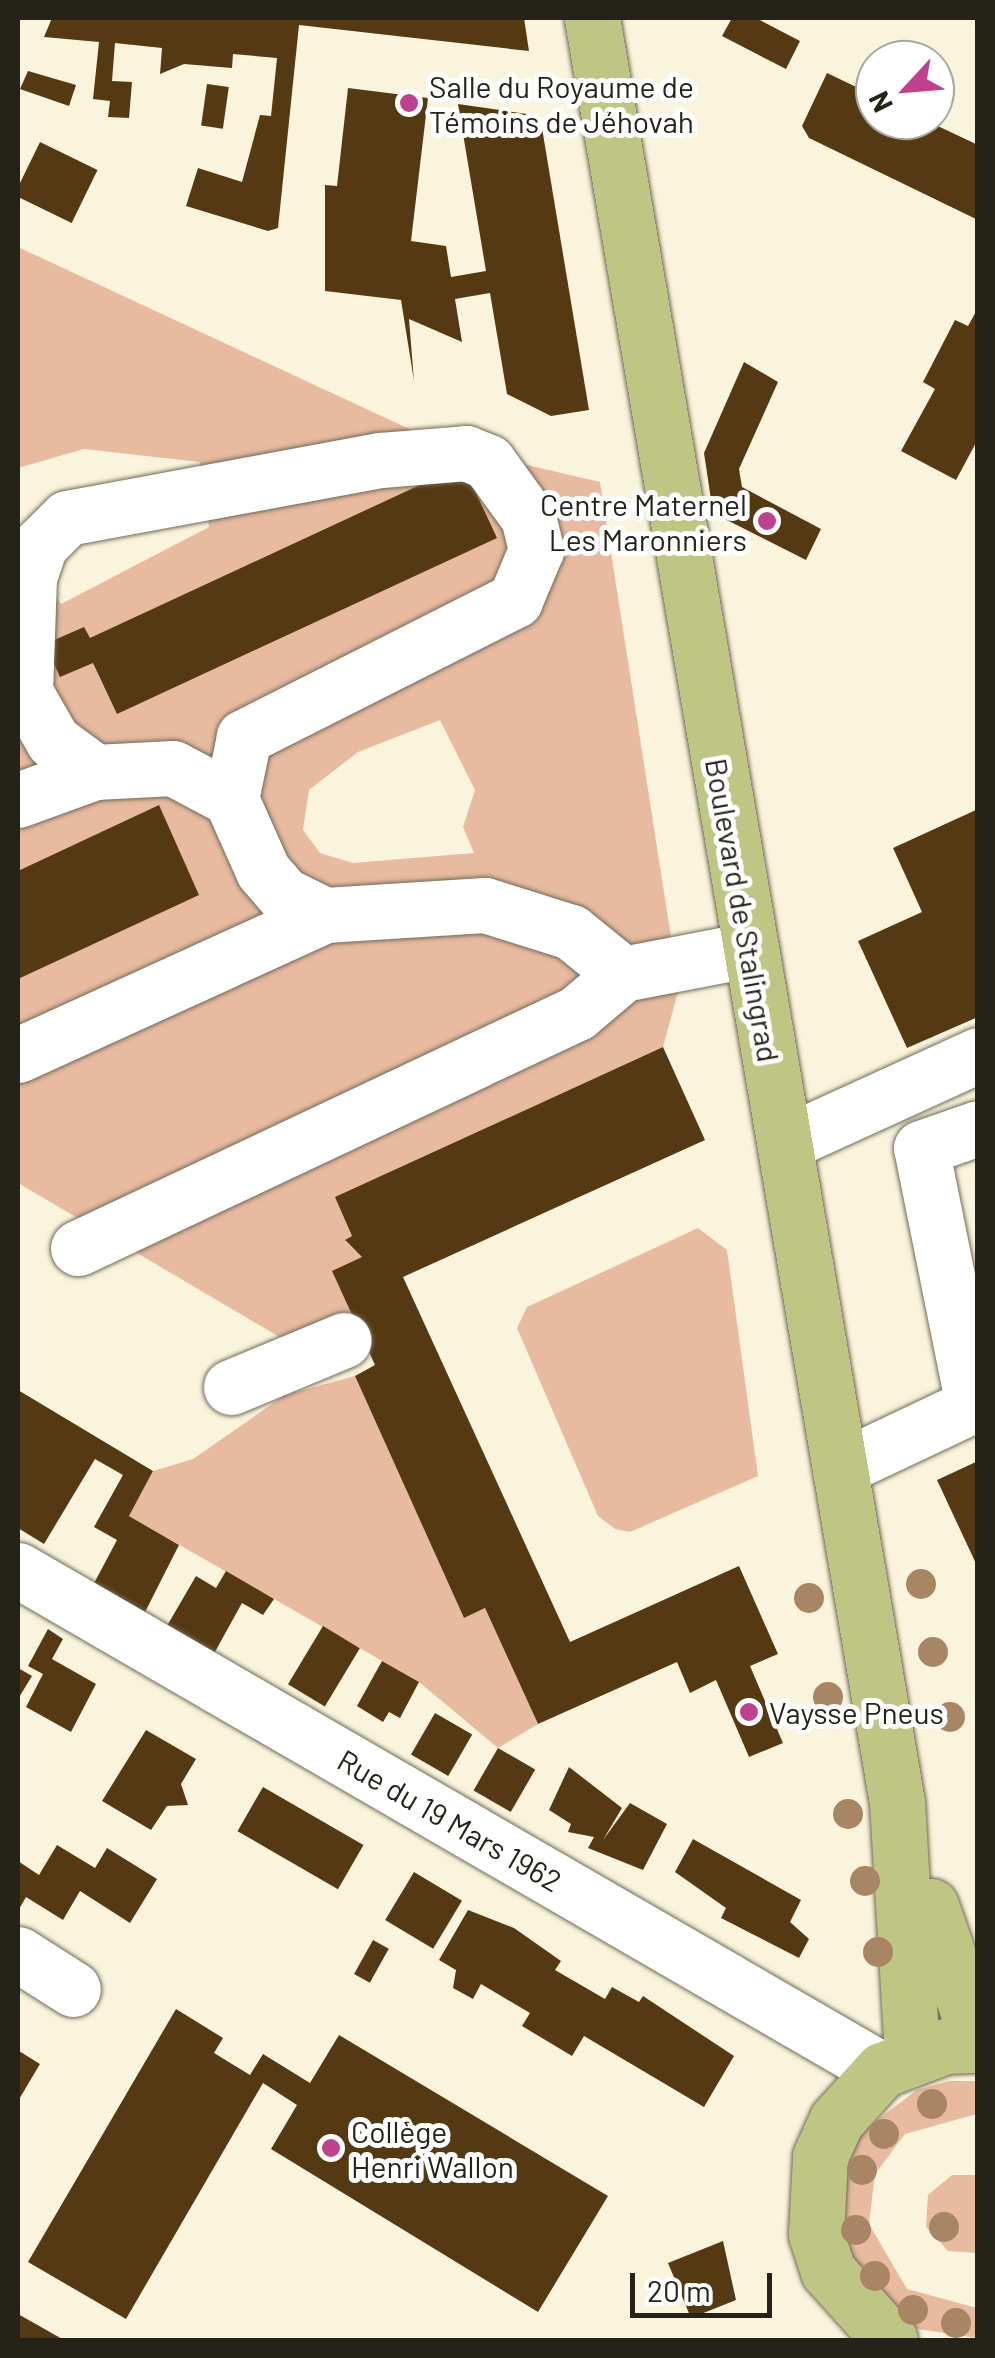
<!DOCTYPE html>
<meta charset="utf-8">
<style>
body{margin:0}
#map{position:relative;width:995px;height:2358px;overflow:hidden;background:#fbf4dc;font-family:Barlow,sans-serif}
div>[style]{position:absolute}
.green>*{inset:0;background:#e8baa0}
.building>*{inset:0;background:#553912;transform-origin:0 0}
.roads{filter:drop-shadow(0 0 2px #706a56) drop-shadow(0 0 2px #706a56)}
.minor>*{height:55px;margin:-27.5px;padding:0 27.5px;transform-origin:27.5px;border-radius:27.5px;background:#fff}
.major>*{height:55px;margin:-27.5px;padding:0 27.5px;transform-origin:27.5px;border-radius:27.5px;background:#bfc583}
.trees>*{width:30px;height:30px;margin:-15px;border-radius:50%;background:#a88563}
.dots>*{width:28px;height:28px;translate:-50% -50%;box-sizing:border-box;border:5px solid #fff;border-radius:50%}
span{translate:-50% -50%;white-space:nowrap;text-align:center;line-height:1.15;-webkit-text-stroke:10px #fff;paint-order:stroke}
.poi-label{font-size:30px;color:#25221a}
.left{translate:0 -50%;text-align:left}
.right{translate:-100% -50%;text-align:right}
.street-label{font-size:30px;color:#25221a}
.frame{position:absolute;inset:0;border:20px solid #25221a;pointer-events:none}
.north{position:absolute;left:855px;top:40px;width:100px;height:100px;box-sizing:border-box;background:#fff;border:2px solid #a8a7a3;border-radius:50%;rotate:244deg;font-size:28px;font-weight:700;line-height:40px;text-align:center;color:#25221a}
.north::after{content:'';display:block;margin:auto;width:35px;height:45px;background:#bf408c;clip-path:polygon(50% 0,100% 100%,50% 72%,0 100%)}
.scale{position:absolute;left:630px;top:2273px;width:142px;height:45px;box-sizing:border-box;border:5px solid #25221a;border-top:0;padding-left:12px;font-size:30px;line-height:35px;white-space:nowrap;color:#25221a;-webkit-text-stroke:8px #fff;paint-order:stroke}
</style>
<div id="map">
<div class="green">
<i style="clip-path:polygon(evenodd,18px 247px,446px 446px,600px 482px,679px 988px,663px 1047px,336px 1197px,352px 1236px,345px 1241px,362px 1257px,333px 1272px,351px 1312px,288px 1342px,18px 1183px,18px 542px,61px 604px,209px 527px,200px 462px,84px 449px,18px 468px,18px 247px,440px 720px,475px 790px,463px 827px,474px 853px,353px 863px,320px 853px,303px 830px,309px 790px,358px 752px,440px 720px)"></i>
<i style="clip-path:polygon(698px 1228px,727px 1250px,758px 1476px,630px 1532px,615px 1529px,598px 1516px,517px 1328px,527px 1307px)"></i>
<i style="clip-path:polygon(355px 1376px,464px 1618px,485px 1608px,538px 1724px,498px 1748px,419px 1682px,129px 1516px,153px 1471px,193px 1459px,285px 1395px)"></i>
<i style="clip-path:polygon(949px 2081px,977px 2081px,977px 2114px,905px 2134px,875px 2174px,869px 2224px,907px 2289px,977px 2308px,977px 2338px,918px 2329px,888px 2311px,864px 2288px,839px 2226px,848px 2159px,864px 2130px,917px 2090px)"></i>
<i style="clip-path:polygon(952px 2175px,977px 2175px,977px 2253px,948px 2251px,926px 2227px,928px 2195px)"></i>
</div>
<div class="building">
<i style="clip-path:polygon(52px 18px,524px 18px,529px 51px,299px 25px,278px 228px,268px 231px,186px 206px,198px 168px,242px 182px,260px 115px,271px 116px,277px 58px,233px 54px,232px 68px,184px 64px,160px 74px,162px 48px,115px 43px,112px 81px,132px 82px,129px 118px,108px 117px,110px 101px,93px 99px,99px 42px,44px 37px)"></i>
<i style="clip-path:polygon(732px 18px,756px 18px,800px 41px,786px 69px,722px 36px)"></i>
<i style="clip-path:polygon(28px 71px,76px 85px,69px 106px,20px 89px)"></i>
<i style="clip-path:polygon(827px 73px,875px 96px,875px 120px,925px 120px,978px 145px,978px 220px,809px 138px,802px 126px)"></i>
<i style="left:207px;top:84px;width:22px;height:42px;rotate:8deg"></i>
<i style="clip-path:polygon(348px 88px,428px 98px,411px 241px,446px 246px,451px 277px,486px 271px,458px 104px,540px 116px,589px 410px,551px 416px,507px 394px,490px 293px,455px 299px,462px 342px,409px 319px,414px 381px,401px 300px,325px 291px,325px 185px,337px 186px)"></i>
<i style="left:40px;top:142px;width:64px;height:59px;rotate:26deg"></i>
<i style="clip-path:polygon(978px 308px,978px 439px,956px 480px,901px 451px,935px 389px,923px 382px,955px 320px,968px 326px)"></i>
<i style="clip-path:polygon(744px 362px,778px 382px,739px 469px,742px 487px,821px 529px,806px 560px,713px 513px,704px 453px)"></i>
<i style="clip-path:polygon(463px 465px,497px 538px,117px 714px,93px 663px,60px 677px,45px 644px,84px 627px,90px 638px)"></i>
<i style="clip-path:polygon(159px 805px,199px 895px,18px 979px,18px 871px)"></i>
<i style="clip-path:polygon(978px 809px,978px 1017px,907px 1048px,858px 941px,922px 912px,893px 848px)"></i>
<i style="clip-path:polygon(663px 1047px,705px 1140px,403px 1277px,570px 1642px,739px 1566px,778px 1654px,750px 1666px,783px 1743px,749px 1757px,716px 1680px,690px 1693px,677px 1662px,538px 1724px,485px 1608px,464px 1618px,355px 1376px,375px 1365px,332px 1271px,362px 1257px,345px 1240px,352px 1236px,335px 1197px)"></i>
<i style="clip-path:polygon(18px 1390px,153px 1471px,129px 1516px,179px 1545px,142px 1618px,91px 1589px,117px 1540px,94px 1527px,123px 1475px,95px 1459px,44px 1544px,18px 1528px)"></i>
<i style="clip-path:polygon(978px 1461px,978px 1568px,937px 1480px)"></i>
<i style="clip-path:polygon(226px 1571px,274px 1599px,263px 1615px,242px 1603px,211px 1659px,164px 1631px,196px 1576px,216px 1588px)"></i>
<i style="left:323px;top:1626px;width:43px;height:68px;rotate:31deg"></i>
<i style="clip-path:polygon(48px 1629px,63px 1639px,52px 1659px,96px 1684px,71px 1732px,26px 1707px,43px 1674px,28px 1666px)"></i>
<i style="clip-path:polygon(382px 1661px,419px 1682px,400px 1718px,389px 1712px,383px 1722px,357px 1706px)"></i>
<i style="clip-path:polygon(18px 1668px,32px 1676px,18px 1699px)"></i>
<i style="left:435px;top:1713px;width:43px;height:48px;rotate:30deg"></i>
<i style="clip-path:polygon(146px 1730px,196px 1759px,181px 1784px,188px 1805px,167px 1806px,151px 1830px,102px 1801px)"></i>
<i style="left:498px;top:1748px;width:43px;height:49px;rotate:30deg"></i>
<i style="clip-path:polygon(569px 1767px,622px 1808px,603px 1840px,630px 1803px,667px 1824px,643px 1870px,588px 1848px,594px 1837px,568px 1832px,571px 1824px,549px 1810px)"></i>
<i style="left:263px;top:1787px;width:116px;height:51px;rotate:30deg"></i>
<i style="clip-path:polygon(693px 1839px,801px 1900px,790px 1922px,809px 1939px,799px 1958px,721px 1918px,726px 1908px,675px 1872px)"></i>
<i style="clip-path:polygon(57px 1845px,95px 1868px,107px 1848px,157px 1879px,130px 1923px,80px 1891px,63px 1920px,26px 1897px,18px 1911px,18px 1861px,39px 1875px)"></i>
<i style="left:414px;top:1872px;width:56px;height:56px;rotate:31deg"></i>
<i style="clip-path:polygon(468px 1910px,514px 1928px,561px 1961px,555px 1970px,605px 1999px,612px 1987px,639px 2002px,643px 1996px,734px 2056px,704px 2107px,584px 2036px,572px 2056px,522px 2026px,530px 2013px,481px 1984px,473px 1999px,453px 1988px,456px 1970px,439px 1960px)"></i>
<i style="left:373px;top:1940px;width:18px;height:39px;rotate:29deg"></i>
<i style="clip-path:polygon(176px 2009px,223px 2038px,214px 2053px,250px 2075px,263px 2054px,310px 2083px,339px 2035px,608px 2196px,538px 2312px,271px 2149px,297px 2105px,263px 2083px,126px 2319px,28px 2262px)"></i>
<i style="clip-path:polygon(19px 2051px,40px 2064px,18px 2101px,18px 2054px)"></i>
<i style="clip-path:polygon(723px 2241px,736px 2300px,691px 2318px,668px 2263px)"></i>
<i style="clip-path:polygon(18px 2314px,64px 2340px,18px 2340px)"></i>
</div>
<div class="roads">
<div class="minor">
<i style="left:95px;top:772px;width:52px;rotate:-143.6deg"></i>
<i style="left:53px;top:741px;width:56px;rotate:-119.7deg"></i>
<i style="left:25px;top:692px;width:115px;rotate:-88deg"></i>
<i style="left:29px;top:577px;width:34px;rotate:-71deg"></i>
<i style="left:40px;top:545px;width:38px;rotate:-45deg"></i>
<i style="left:67px;top:518px;width:319px;rotate:-10.5deg"></i>
<i style="left:381px;top:460px;width:85px;rotate:-4.7deg"></i>
<i style="left:466px;top:453px;width:24px;rotate:22deg"></i>
<i style="left:488px;top:462px;width:68px;rotate:54deg"></i>
<i style="left:528px;top:517px;width:34px;rotate:76deg"></i>
<i style="left:536px;top:550px;width:54px;rotate:112.8deg"></i>
<i style="left:515px;top:600px;width:304px;rotate:153.2deg"></i>
<i style="left:244px;top:737px;width:63px;rotate:101.8deg"></i>
<i style="left:18px;top:800px;width:82px;rotate:-20deg"></i>
<i style="left:95px;top:772px;width:78px;rotate:-2.9deg"></i>
<i style="left:173px;top:768px;width:66px;rotate:28.1deg"></i>
<i style="left:231px;top:799px;width:79px;rotate:66deg"></i>
<i style="left:263px;top:871px;width:32px;rotate:49deg"></i>
<i style="left:284px;top:895px;width:46px;rotate:26deg"></i>
<i style="left:325px;top:915px;width:160px;rotate:-3.6deg"></i>
<i style="left:485px;top:905px;width:90px;rotate:17.4deg"></i>
<i style="left:571px;top:932px;width:67px;rotate:38.9deg"></i>
<i style="left:623px;top:974px;width:127px;rotate:-10.9deg"></i>
<i style="left:18px;top:1055px;width:337px;rotate:-24.5deg"></i>
<i style="left:785px;top:1143px;width:212px;rotate:-24.5deg"></i>
<i style="left:78px;top:1248px;width:552px;rotate:-25.22deg"></i>
<i style="left:577px;top:1013px;width:60px;rotate:-40.3deg"></i>
<i style="left:231px;top:1387px;width:122px;rotate:-22.6deg"></i>
<i style="left:840px;top:1468px;width:147px;rotate:-25.3deg"></i>
<i style="left:973px;top:1405px;width:262px;rotate:-101.4deg"></i>
<i style="left:921px;top:1148px;width:60px;rotate:-19.3deg"></i>
<i style="left:18px;top:1570px;width:998px;rotate:30.06deg"></i>
<i style="left:18px;top:1954px;width:65px;rotate:32.5deg"></i>
</div>
<div class="major">
<i style="left:592px;top:18px;width:1810px;rotate:80.3deg"></i>
<i style="left:897px;top:1802px;width:254px;rotate:86.6deg"></i>
<i style="left:931px;top:1906px;width:142px;rotate:70.7deg"></i>
<i style="left:890px;top:2340px;width:93px;rotate:-131.9deg"></i>
<i style="left:828px;top:2271px;width:39px;rotate:-108deg"></i>
<i style="left:816px;top:2234px;width:77px;rotate:-87deg"></i>
<i style="left:820px;top:2157px;width:39px;rotate:-66deg"></i>
<i style="left:836px;top:2121px;width:69px;rotate:-48deg"></i>
<i style="left:882px;top:2070px;width:68px;rotate:-20.6deg"></i>
<i style="left:946px;top:2046px;width:32px;rotate:-2deg"></i>
</div>
</div>
<div class="trees">
<i style="left:921px;top:1584px"></i>
<i style="left:809px;top:1598px"></i>
<i style="left:933px;top:1652px"></i>
<i style="left:828px;top:1697px"></i>
<i style="left:950px;top:1717px"></i>
<i style="left:848px;top:1814px"></i>
<i style="left:865px;top:1881px"></i>
<i style="left:878px;top:1952px"></i>
<i style="left:932px;top:2104px"></i>
<i style="left:884px;top:2134px"></i>
<i style="left:862px;top:2170px"></i>
<i style="left:944px;top:2227px"></i>
<i style="left:856px;top:2230px"></i>
<i style="left:875px;top:2276px"></i>
<i style="left:913px;top:2310px"></i>
<i style="left:956px;top:2323px"></i>
</div>
<div class="dots">
<i style="left:409px;top:103px;background:#bf408c"></i>
<i style="left:767px;top:521px;background:#bf408c"></i>
<i style="left:749px;top:1712px;background:#bf408c"></i>
<i style="left:331px;top:2148px;background:#bf408c"></i>
</div>
<div class="poi-label">
<span class="left" style="left:429px;top:103px">Salle du Royaume de<br>Témoins de Jéhovah</span>
<span class="right" style="left:747px;top:521px">Centre Maternel<br>Les Maronniers</span>
<span class="left" style="left:769px;top:1712px">Vaysse Pneus</span>
<span class="left" style="left:351px;top:2148px">Collège<br>Henri Wallon</span>
</div>
<div class="street-label">
<span style="left:743px;top:910px;rotate:80deg">Boulevard de Stalingrad</span>
<span style="left:450px;top:1820px;rotate:30deg">Rue du 19 Mars 1962</span>
</div>
<div class="frame"></div>
<div class="north">N</div>
<div class="scale">20 m</div>
</div>
